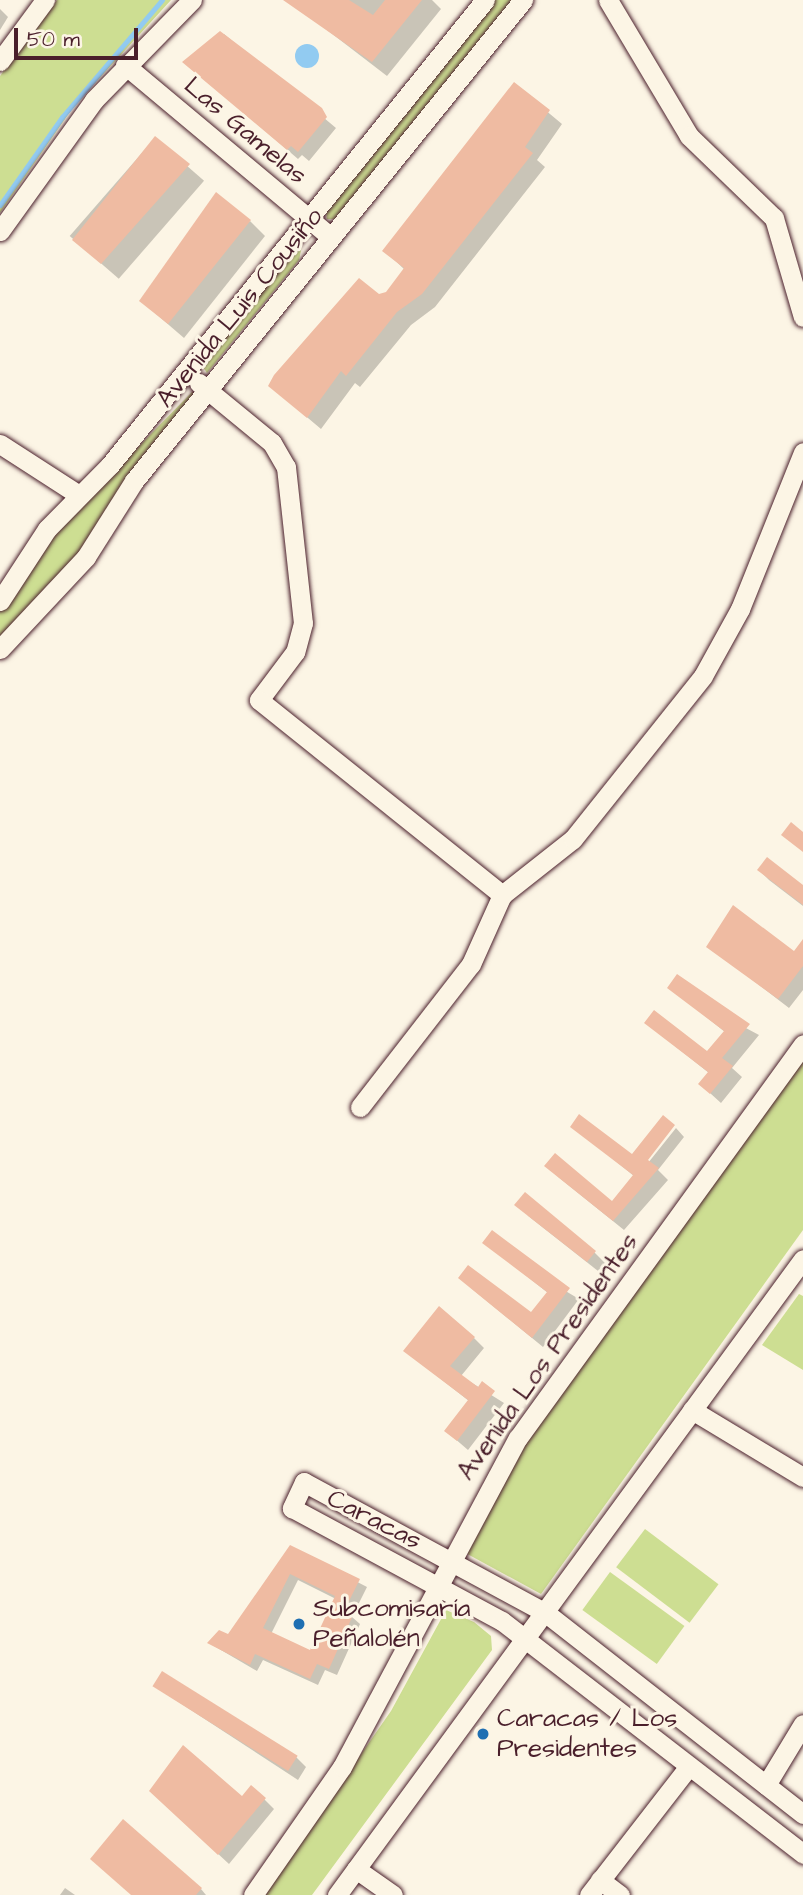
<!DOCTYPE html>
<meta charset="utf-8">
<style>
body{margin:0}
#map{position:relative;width:803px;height:1895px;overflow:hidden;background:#fcf5e5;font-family:"Architects Daughter",sans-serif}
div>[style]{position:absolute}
.green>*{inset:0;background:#cdde92;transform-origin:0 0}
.water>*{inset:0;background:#92cbf1}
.round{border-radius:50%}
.shadow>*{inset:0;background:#0003;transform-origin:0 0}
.stream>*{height:5px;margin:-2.5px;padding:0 2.5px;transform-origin:2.5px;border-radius:2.5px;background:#92cbf1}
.building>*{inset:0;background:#efbba2;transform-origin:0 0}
.roads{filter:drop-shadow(0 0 2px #4a1f2b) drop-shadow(0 0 2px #4a1f2b)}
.minor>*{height:19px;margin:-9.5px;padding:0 9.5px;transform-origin:9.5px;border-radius:9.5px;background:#fcf5e5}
.dots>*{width:19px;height:19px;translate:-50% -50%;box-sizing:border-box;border:4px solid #fcf5e5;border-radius:50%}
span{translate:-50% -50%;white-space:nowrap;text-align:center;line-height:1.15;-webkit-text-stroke:6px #fcf5e5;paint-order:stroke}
.street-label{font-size:26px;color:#4a1f2b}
.poi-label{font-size:26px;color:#4a1f2b}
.left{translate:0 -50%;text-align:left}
.scale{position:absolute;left:14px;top:28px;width:124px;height:32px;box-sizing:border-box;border:4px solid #4a1f2b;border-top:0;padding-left:9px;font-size:21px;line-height:24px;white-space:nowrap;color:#4a1f2b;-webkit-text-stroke:5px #fcf5e5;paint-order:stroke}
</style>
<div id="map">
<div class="green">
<i style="clip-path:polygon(57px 0,171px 0,74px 106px,0 213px,0 76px)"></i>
<i style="clip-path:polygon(495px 0,512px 0,335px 219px,327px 219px,326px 211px)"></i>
<i style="clip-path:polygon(305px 232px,299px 260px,207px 373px,201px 364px)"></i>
<i style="clip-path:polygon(192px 392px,198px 392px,68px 570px,48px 584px,0 643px,0 612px,63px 524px)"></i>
<i style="clip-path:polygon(803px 1060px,803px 1230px,541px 1594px,460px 1550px,522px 1448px)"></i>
<i style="clip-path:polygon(799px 1294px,803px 1296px,803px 1370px,762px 1345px)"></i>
<i style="left:645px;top:1529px;width:92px;height:48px;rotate:37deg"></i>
<i style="left:610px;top:1572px;width:92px;height:47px;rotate:36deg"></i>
<i style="clip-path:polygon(446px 1610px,474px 1622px,491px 1636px,492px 1650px,312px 1895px,263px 1895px,391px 1711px)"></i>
</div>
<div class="water">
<i class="round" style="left:295px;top:44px;width:24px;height:24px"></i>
</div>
<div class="shadow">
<i style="clip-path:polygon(288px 0,432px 0,441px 9px,387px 76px)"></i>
<i style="clip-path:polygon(0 9px,8px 17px,0 30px)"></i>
<i style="clip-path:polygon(224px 34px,336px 128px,309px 161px,302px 155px,298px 159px,185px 62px)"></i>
<i style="clip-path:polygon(514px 84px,562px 124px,537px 160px,545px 167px,435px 307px,411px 325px,360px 387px,355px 383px,321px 429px,270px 386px,387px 293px,405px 270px,385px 251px)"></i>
<i style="left:155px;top:138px;width:65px;height:130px;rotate:41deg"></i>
<i style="clip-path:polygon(250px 221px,265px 236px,184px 338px,141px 301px)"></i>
<i style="clip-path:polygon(759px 870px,803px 887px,803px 906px,769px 880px)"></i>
<i style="clip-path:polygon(803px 942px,803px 990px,789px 1008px,708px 946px,795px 953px)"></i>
<i style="clip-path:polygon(669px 987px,759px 1035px,732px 1068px,742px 1077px,721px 1103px,700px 1084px,709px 1073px,646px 1023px,708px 1053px,725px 1032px)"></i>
<i style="clip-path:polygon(572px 1126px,644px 1168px,676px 1128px,684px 1137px,658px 1170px,668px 1180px,624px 1230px,557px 1176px,612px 1204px,634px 1176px)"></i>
<i style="clip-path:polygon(527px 1215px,594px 1252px,605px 1263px,598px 1271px)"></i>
<i style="clip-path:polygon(485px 1243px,579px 1299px,543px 1347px,471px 1288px,531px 1315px,548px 1293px)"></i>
<i style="clip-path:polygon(474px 1338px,484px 1348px,461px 1376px,504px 1403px,468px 1450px,446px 1431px,469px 1401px,405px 1351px)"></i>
<i style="clip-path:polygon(evenodd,290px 1547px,367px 1587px,352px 1617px,360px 1624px,337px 1675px,325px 1670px,318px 1685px,263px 1660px,257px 1671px,209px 1643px,229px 1636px,290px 1547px,298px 1580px,336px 1599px,311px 1653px,271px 1634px,298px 1580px)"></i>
<i style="clip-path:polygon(154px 1686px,296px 1757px,306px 1767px,298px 1780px)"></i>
<i style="clip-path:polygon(242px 1799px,264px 1799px,274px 1809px,229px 1864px,161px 1801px)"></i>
<i style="clip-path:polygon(65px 1888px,75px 1895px,60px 1895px)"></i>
<i style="clip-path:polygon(201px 1889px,206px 1895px,131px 1895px)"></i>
</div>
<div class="stream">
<i style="left:0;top:205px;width:108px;rotate:-54.8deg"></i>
<i style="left:62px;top:117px;width:154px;rotate:-49.5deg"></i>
</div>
<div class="building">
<i style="clip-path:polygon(283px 0,349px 0,373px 15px,385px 0,422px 0,372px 62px)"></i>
<i style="clip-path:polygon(220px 31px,322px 108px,327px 117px,298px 152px,291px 146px,287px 150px,182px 62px)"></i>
<i style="clip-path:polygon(514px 82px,550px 110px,525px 147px,533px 153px,422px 294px,397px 312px,346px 376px,341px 371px,307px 418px,268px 386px,274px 375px,359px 278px,379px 294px,386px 292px,404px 268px,382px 251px)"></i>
<i style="clip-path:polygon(155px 136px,190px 164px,101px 264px,72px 240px)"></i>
<i style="clip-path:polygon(216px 192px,251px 220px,168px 324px,139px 301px)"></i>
<i style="clip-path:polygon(791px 822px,803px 832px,803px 852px,781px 835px)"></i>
<i style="clip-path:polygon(767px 857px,803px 885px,803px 905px,757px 870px)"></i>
<i style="clip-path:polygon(733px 905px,794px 951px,803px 939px,803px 966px,778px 999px,706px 947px)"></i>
<i style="clip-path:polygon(677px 974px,750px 1024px,722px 1058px,733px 1066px,710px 1094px,698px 1084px,708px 1072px,644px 1023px,654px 1010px,707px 1051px,724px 1031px,667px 988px)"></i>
<i style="clip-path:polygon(579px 1114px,632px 1154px,663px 1115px,675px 1125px,648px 1160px,659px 1168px,613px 1221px,544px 1166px,555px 1153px,612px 1201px,633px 1175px,570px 1127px)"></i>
<i style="clip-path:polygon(525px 1192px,596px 1251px,587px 1262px,514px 1205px)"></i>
<i style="clip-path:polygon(492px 1230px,570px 1288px,532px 1338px,458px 1278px,468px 1265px,531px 1312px,547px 1292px,482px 1243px)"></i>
<i style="clip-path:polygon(439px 1306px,475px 1337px,450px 1366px,478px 1387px,482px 1381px,495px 1391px,457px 1441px,444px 1431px,468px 1400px,403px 1351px)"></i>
<i style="clip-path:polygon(evenodd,290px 1545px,360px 1579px,344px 1611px,353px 1615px,329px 1669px,317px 1664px,310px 1679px,255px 1654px,250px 1665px,207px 1643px,219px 1630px,228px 1634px,290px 1545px,290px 1574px,335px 1596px,310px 1650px,263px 1628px,290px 1574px)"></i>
<i style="left:162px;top:1671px;width:160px;height:18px;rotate:32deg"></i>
<i style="clip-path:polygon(183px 1745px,242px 1796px,251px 1785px,266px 1798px,218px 1855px,149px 1791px)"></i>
<i style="clip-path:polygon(123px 1819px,202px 1888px,196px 1895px,131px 1895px,90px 1859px)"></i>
</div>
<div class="roads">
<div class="minor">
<i style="left:608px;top:0;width:158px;rotate:59.2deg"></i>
<i style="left:689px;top:136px;width:118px;rotate:44deg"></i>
<i style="left:774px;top:218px;width:103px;rotate:73.7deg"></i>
<i style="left:0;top:61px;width:76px;rotate:-53.6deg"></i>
<i style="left:125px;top:65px;width:268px;rotate:39.9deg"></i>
<i style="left:0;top:231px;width:161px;rotate:-54.3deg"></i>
<i style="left:94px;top:100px;width:140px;rotate:-45.6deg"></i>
<i style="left:199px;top:383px;width:94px;rotate:39.4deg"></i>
<i style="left:272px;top:443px;width:28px;rotate:60deg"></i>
<i style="left:286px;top:467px;width:157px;rotate:83.8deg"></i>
<i style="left:303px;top:623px;width:30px;rotate:105deg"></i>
<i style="left:295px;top:652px;width:60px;rotate:126.9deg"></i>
<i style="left:259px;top:700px;width:312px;rotate:38.7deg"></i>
<i style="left:0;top:444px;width:94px;rotate:32.8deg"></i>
<i style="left:0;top:601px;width:86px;rotate:-56.9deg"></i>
<i style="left:47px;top:529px;width:90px;rotate:-45.5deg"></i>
<i style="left:110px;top:465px;width:597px;rotate:-51.12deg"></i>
<i style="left:0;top:649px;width:126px;rotate:-46.9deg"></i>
<i style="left:86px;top:557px;width:90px;rotate:-57.7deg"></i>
<i style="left:134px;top:481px;width:619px;rotate:-51.04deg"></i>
<i style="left:360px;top:1107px;width:181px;rotate:-52.2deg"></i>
<i style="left:471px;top:964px;width:76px;rotate:-65.8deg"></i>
<i style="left:502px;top:895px;width:90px;rotate:-38.3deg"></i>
<i style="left:573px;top:839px;width:208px;rotate:-51.4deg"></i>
<i style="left:703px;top:676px;width:77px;rotate:-61.1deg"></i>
<i style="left:740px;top:609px;width:169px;rotate:-68.1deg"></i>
<i style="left:692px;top:1410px;width:130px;rotate:31.1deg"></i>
<i style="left:766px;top:1785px;width:71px;rotate:-58.8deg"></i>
<i style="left:803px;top:1814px;width:328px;rotate:-142deg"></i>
<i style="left:544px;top:1612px;width:273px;rotate:-151.6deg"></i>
<i style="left:304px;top:1482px;width:29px;rotate:115deg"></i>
<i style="left:292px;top:1508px;width:238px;rotate:28.3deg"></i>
<i style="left:502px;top:1621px;width:381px;rotate:37.7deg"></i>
<i style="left:356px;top:1869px;width:45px;rotate:35.1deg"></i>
<i style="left:600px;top:1880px;width:25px;rotate:37deg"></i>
<i style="left:253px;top:1895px;width:156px;rotate:-55.2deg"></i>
<i style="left:342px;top:1767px;width:373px;rotate:-61.9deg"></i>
<i style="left:518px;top:1438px;width:486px;rotate:-54.1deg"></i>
<i style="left:337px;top:1895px;width:788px;rotate:-53.77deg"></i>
<i style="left:589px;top:1895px;width:163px;rotate:-52.2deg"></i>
</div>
</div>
<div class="dots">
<i style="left:299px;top:1624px;background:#1f6fb2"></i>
<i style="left:483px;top:1734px;background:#1f6fb2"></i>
</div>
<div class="street-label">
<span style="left:245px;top:131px;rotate:40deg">Las Gamelas</span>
<span style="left:240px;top:308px;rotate:-51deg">Avenida Luis Cousiño</span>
<span style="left:548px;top:1357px;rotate:-55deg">Avenida Los Presidentes</span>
<span style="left:374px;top:1520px;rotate:27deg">Caracas</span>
</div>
<div class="poi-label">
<span class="left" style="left:313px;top:1624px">Subcomisaría<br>Peñalolén</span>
<span class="left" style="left:497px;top:1734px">Caracas / Los<br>Presidentes</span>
</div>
<div class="scale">50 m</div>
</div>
